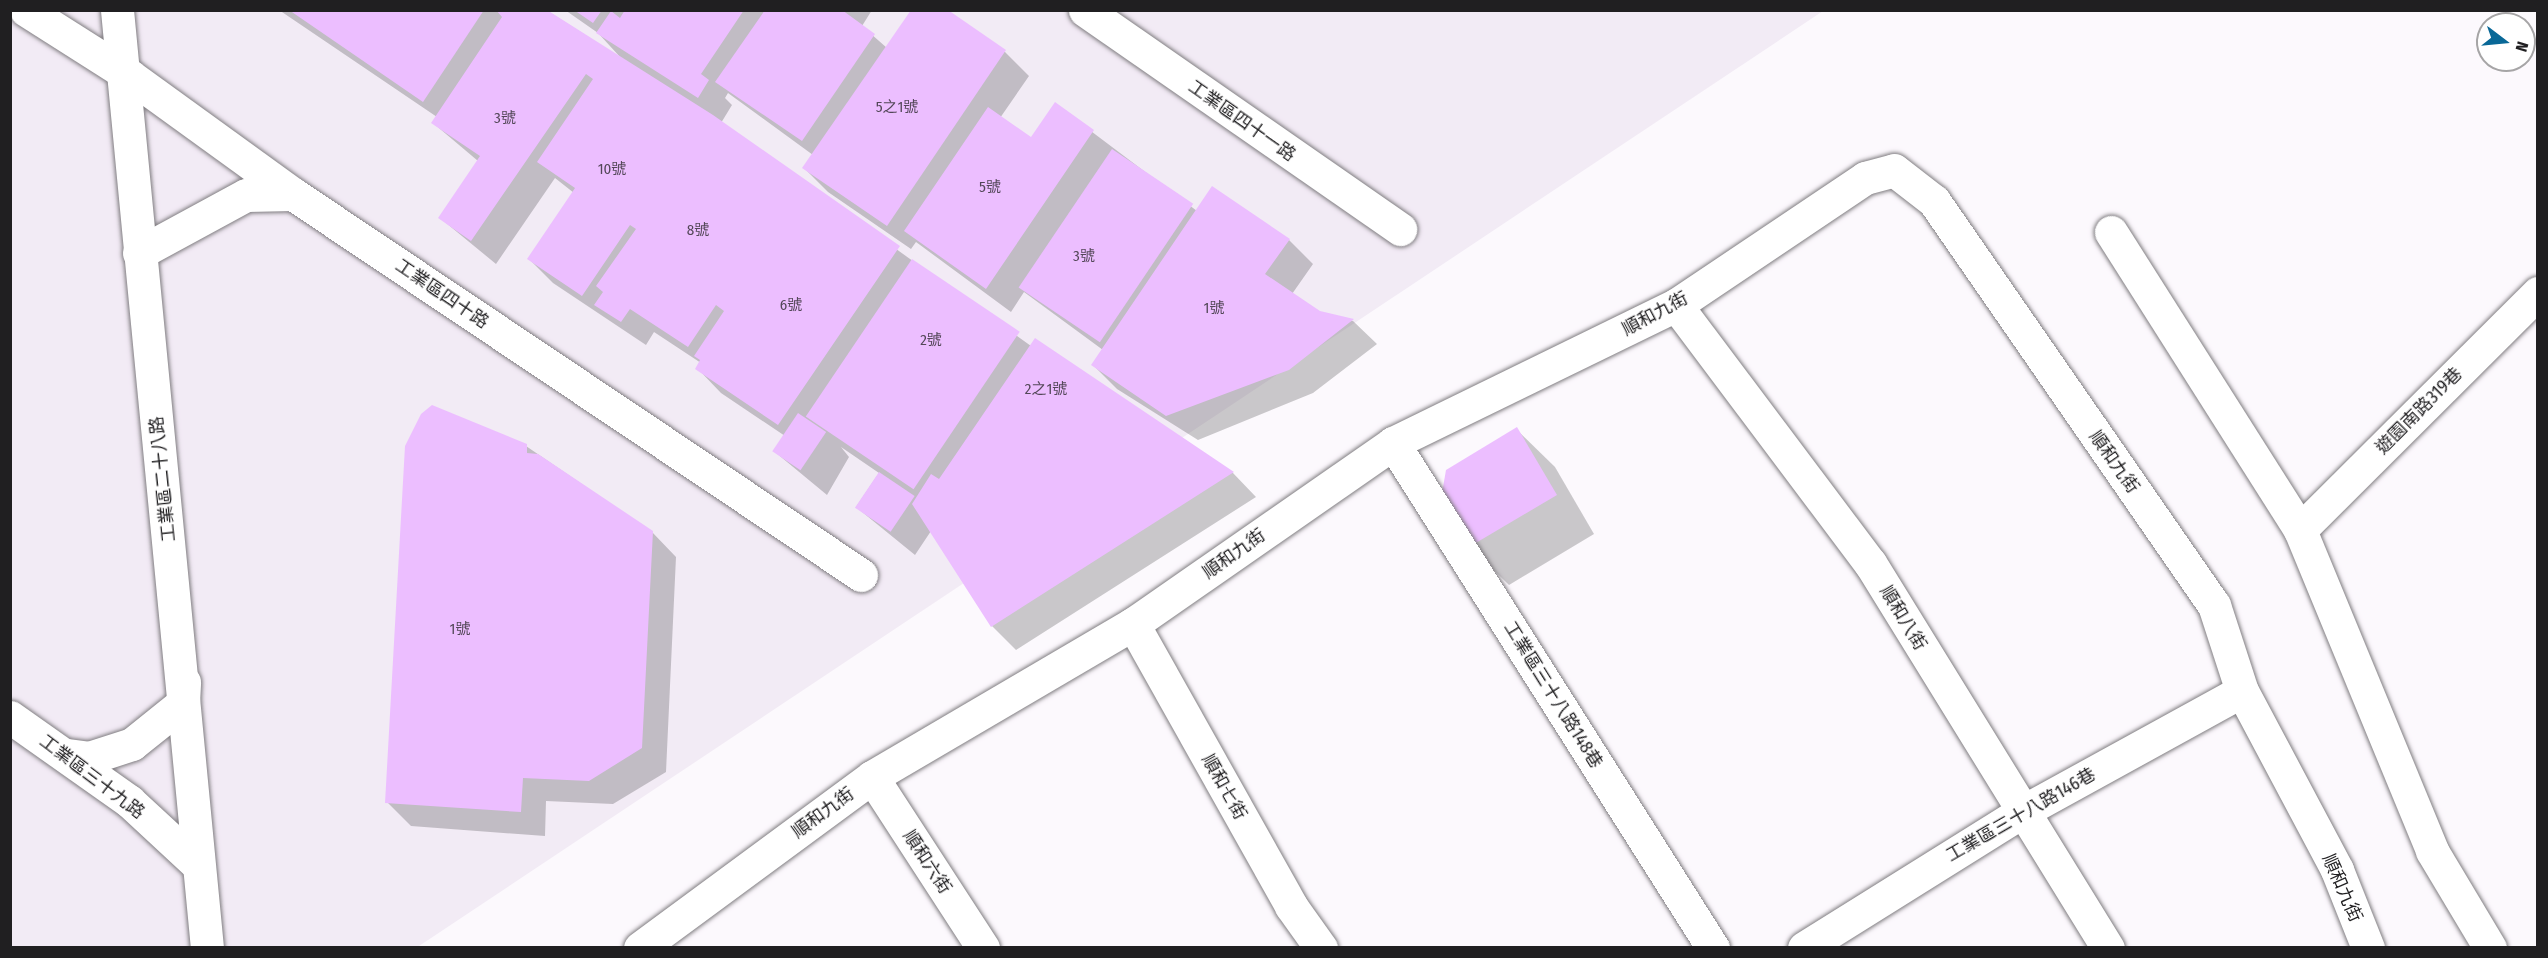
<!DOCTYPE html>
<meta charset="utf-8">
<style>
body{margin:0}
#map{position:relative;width:2548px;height:958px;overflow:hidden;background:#fcf9fd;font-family:"Fira Sans Condensed","Noto Sans TC",sans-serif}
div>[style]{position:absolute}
.built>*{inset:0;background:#f2ebf5}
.shadow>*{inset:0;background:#0003}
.building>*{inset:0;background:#ecbeff;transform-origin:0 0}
.roads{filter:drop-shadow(0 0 2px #807d81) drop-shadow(0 0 2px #807d81)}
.street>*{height:33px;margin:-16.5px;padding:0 16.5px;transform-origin:16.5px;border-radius:16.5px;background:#fff}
.secondary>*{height:33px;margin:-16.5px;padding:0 16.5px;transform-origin:16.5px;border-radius:16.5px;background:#fff}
span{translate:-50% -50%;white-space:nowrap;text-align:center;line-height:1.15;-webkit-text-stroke:4.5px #fff;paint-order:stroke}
.number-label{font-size:15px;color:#534758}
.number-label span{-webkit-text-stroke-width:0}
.street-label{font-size:18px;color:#201f21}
.frame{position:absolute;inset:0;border:12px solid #201f21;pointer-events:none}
.north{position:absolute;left:2476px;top:12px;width:60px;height:60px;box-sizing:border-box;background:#fff;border:2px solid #a6a5a6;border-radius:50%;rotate:106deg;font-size:16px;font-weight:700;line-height:24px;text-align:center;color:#201f21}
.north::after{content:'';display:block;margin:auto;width:21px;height:27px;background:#096897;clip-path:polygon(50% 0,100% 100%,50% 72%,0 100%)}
</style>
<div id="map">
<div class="built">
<i style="clip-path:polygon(10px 11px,1823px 11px,416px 948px,11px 947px)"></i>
</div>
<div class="shadow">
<i style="clip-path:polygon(279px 10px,546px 10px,621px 58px,598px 33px,565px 10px,872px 10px,862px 26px,887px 48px,1005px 52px,1029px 76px,1000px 118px,1031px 139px,1055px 104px,1197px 211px,1289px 240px,1313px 264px,1292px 294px,1319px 312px,1353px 321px,1377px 344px,1313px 393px,1198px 440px,1117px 389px,1093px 365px,1103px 350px,1024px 292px,1011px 312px,916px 242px,911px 249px,828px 192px,804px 168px,813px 155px,728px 93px,725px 98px,732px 105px,721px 123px,1031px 346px,1036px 340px,1233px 473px,1256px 497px,1016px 650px,992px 626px,931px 531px,915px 555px,856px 507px,879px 473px,841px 447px,849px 457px,827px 495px,775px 452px,785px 436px,721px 393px,697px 368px,701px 363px,654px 332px,646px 345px,553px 283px,529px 259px,574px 193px,555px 178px,496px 264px,440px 218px,478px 161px,433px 123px,437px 117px)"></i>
<i style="clip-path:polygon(1516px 429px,1555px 467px,1594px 534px,1509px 585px,1470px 547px)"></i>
<i style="clip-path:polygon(526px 446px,652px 532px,676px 557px,666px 772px,613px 804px,546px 801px,545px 836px,411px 826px,387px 802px)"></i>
</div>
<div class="building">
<i style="clip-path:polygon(289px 10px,484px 10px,423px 102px)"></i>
<i style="clip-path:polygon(496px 10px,547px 10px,713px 115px,900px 246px,778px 425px,695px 369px,700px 360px,694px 356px,724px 311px,716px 305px,688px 347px,630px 309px,621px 322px,594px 305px,603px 292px,596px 286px,636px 229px,630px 225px,582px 296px,527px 259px,575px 188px,537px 162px,593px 79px,586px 74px,471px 241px,438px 218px,480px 156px,431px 123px,502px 17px)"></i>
<i style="clip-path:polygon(574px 10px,602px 10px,593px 23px)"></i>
<i style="clip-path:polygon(625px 10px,744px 10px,701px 74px,709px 80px,698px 98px,596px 33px,611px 11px,620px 18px)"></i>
<i style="clip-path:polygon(765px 10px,842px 10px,875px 34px,802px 141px,715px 82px)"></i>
<i style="clip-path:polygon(911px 10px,948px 10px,1006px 50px,887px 226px,802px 168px)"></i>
<i style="clip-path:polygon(1055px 102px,1094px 130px,986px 289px,904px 231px,988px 107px,1031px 137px)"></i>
<i style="left:1112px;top:149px;width:98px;height:167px;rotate:34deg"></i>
<i style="clip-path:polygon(1212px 186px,1290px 239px,1265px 274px,1320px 311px,1354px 319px,1289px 370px,1166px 416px,1091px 365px)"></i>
<i style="left:912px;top:259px;width:130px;height:190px;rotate:34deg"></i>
<i style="clip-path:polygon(1035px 338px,1234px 472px,991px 627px,912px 504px,931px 474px,939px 479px)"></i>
<i style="clip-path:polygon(432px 405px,527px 444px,527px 453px,538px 454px,653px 531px,642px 748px,589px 781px,523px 778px,521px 812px,385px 803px,405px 446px,421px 414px)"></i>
<i style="left:798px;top:413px;width:34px;height:46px;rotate:34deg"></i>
<i style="clip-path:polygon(1517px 427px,1557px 495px,1469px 547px,1441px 499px,1446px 470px)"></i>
<i style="left:879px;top:472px;width:43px;height:43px;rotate:34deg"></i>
</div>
<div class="roads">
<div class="street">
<i style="left:26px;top:10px;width:123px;rotate:32.4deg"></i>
<i style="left:130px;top:76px;width:201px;rotate:35.9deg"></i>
<i style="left:293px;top:194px;width:684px;rotate:33.85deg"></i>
<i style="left:1085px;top:10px;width:384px;rotate:34.8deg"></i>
<i style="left:2111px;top:232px;width:353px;rotate:57.6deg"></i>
<i style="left:2300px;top:530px;width:347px;rotate:67.6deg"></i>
<i style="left:2432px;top:851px;width:113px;rotate:59.1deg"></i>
<i style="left:1676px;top:305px;width:323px;rotate:53.1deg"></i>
<i style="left:1870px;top:563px;width:453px;rotate:58.3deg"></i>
<i style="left:1393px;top:443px;width:598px;rotate:57.64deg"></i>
<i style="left:2300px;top:530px;width:336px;rotate:-44.9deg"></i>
<i style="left:1133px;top:624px;width:323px;rotate:60.7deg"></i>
<i style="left:1291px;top:906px;width:52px;rotate:54.5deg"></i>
<i style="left:10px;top:717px;width:146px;rotate:35.2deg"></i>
<i style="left:129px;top:801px;width:94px;rotate:42.8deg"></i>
<i style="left:872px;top:777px;width:204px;rotate:57deg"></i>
<i style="left:640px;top:948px;width:288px;rotate:-36.4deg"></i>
<i style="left:872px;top:777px;width:303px;rotate:-30.4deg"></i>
<i style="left:1133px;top:624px;width:317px;rotate:-34.8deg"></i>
<i style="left:1393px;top:443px;width:315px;rotate:-26deg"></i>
<i style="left:1676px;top:305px;width:228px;rotate:-33.9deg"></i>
<i style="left:1865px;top:178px;width:30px;rotate:-15deg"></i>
<i style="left:1894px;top:170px;width:51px;rotate:37.8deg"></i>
<i style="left:1934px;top:201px;width:492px;rotate:55.3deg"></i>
<i style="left:2214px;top:605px;width:90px;rotate:72deg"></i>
<i style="left:2242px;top:691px;width:203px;rotate:62deg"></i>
<i style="left:2337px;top:870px;width:84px;rotate:68.3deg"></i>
<i style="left:1804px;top:948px;width:255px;rotate:-32deg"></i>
<i style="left:2020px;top:813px;width:253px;rotate:-28.8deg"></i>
</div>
<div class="secondary">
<i style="left:117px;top:10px;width:942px;rotate:84.52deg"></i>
<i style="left:139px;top:253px;width:122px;rotate:-28.5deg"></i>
<i style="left:246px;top:195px;width:47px;rotate:-1.2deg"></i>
<i style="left:66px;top:755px;width:23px;rotate:7deg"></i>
<i style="left:89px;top:758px;width:45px;rotate:-18deg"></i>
<i style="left:132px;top:744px;width:65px;rotate:-38.8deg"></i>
<i style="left:183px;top:703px;width:21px;rotate:-87deg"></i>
</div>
</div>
<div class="number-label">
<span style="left:897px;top:108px">5之1號</span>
<span style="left:505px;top:119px">3號</span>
<span style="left:612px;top:170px">10號</span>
<span style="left:990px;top:188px">5號</span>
<span style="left:698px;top:231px">8號</span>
<span style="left:1084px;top:257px">3號</span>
<span style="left:791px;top:306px">6號</span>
<span style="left:1214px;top:309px">1號</span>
<span style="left:931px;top:341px">2號</span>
<span style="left:1046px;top:390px">2之1號</span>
<span style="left:460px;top:630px">1號</span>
</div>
<div class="street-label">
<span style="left:1242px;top:121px;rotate:35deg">工業區四十一路</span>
<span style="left:442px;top:294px;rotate:34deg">工業區四十路</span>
<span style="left:1655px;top:314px;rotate:-28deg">順和九街</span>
<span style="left:2419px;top:411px;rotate:-45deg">遊園南路319巷</span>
<span style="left:2114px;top:462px;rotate:55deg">順和九街</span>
<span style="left:163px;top:479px;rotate:-96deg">工業區二十八路</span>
<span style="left:1234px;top:554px;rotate:-35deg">順和九街</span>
<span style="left:1903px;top:618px;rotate:59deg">順和八街</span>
<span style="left:1553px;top:695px;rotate:58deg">工業區三十八路148巷</span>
<span style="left:92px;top:777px;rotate:37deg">工業區三十九路</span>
<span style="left:1224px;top:787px;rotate:61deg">順和七街</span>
<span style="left:823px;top:813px;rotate:-36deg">順和九街</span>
<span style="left:2021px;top:815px;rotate:-30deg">工業區三十八路146巷</span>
<span style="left:927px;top:862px;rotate:57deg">順和六街</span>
<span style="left:2342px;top:888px;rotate:66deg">順和九街</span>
</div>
<div class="frame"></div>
<div class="north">N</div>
</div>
